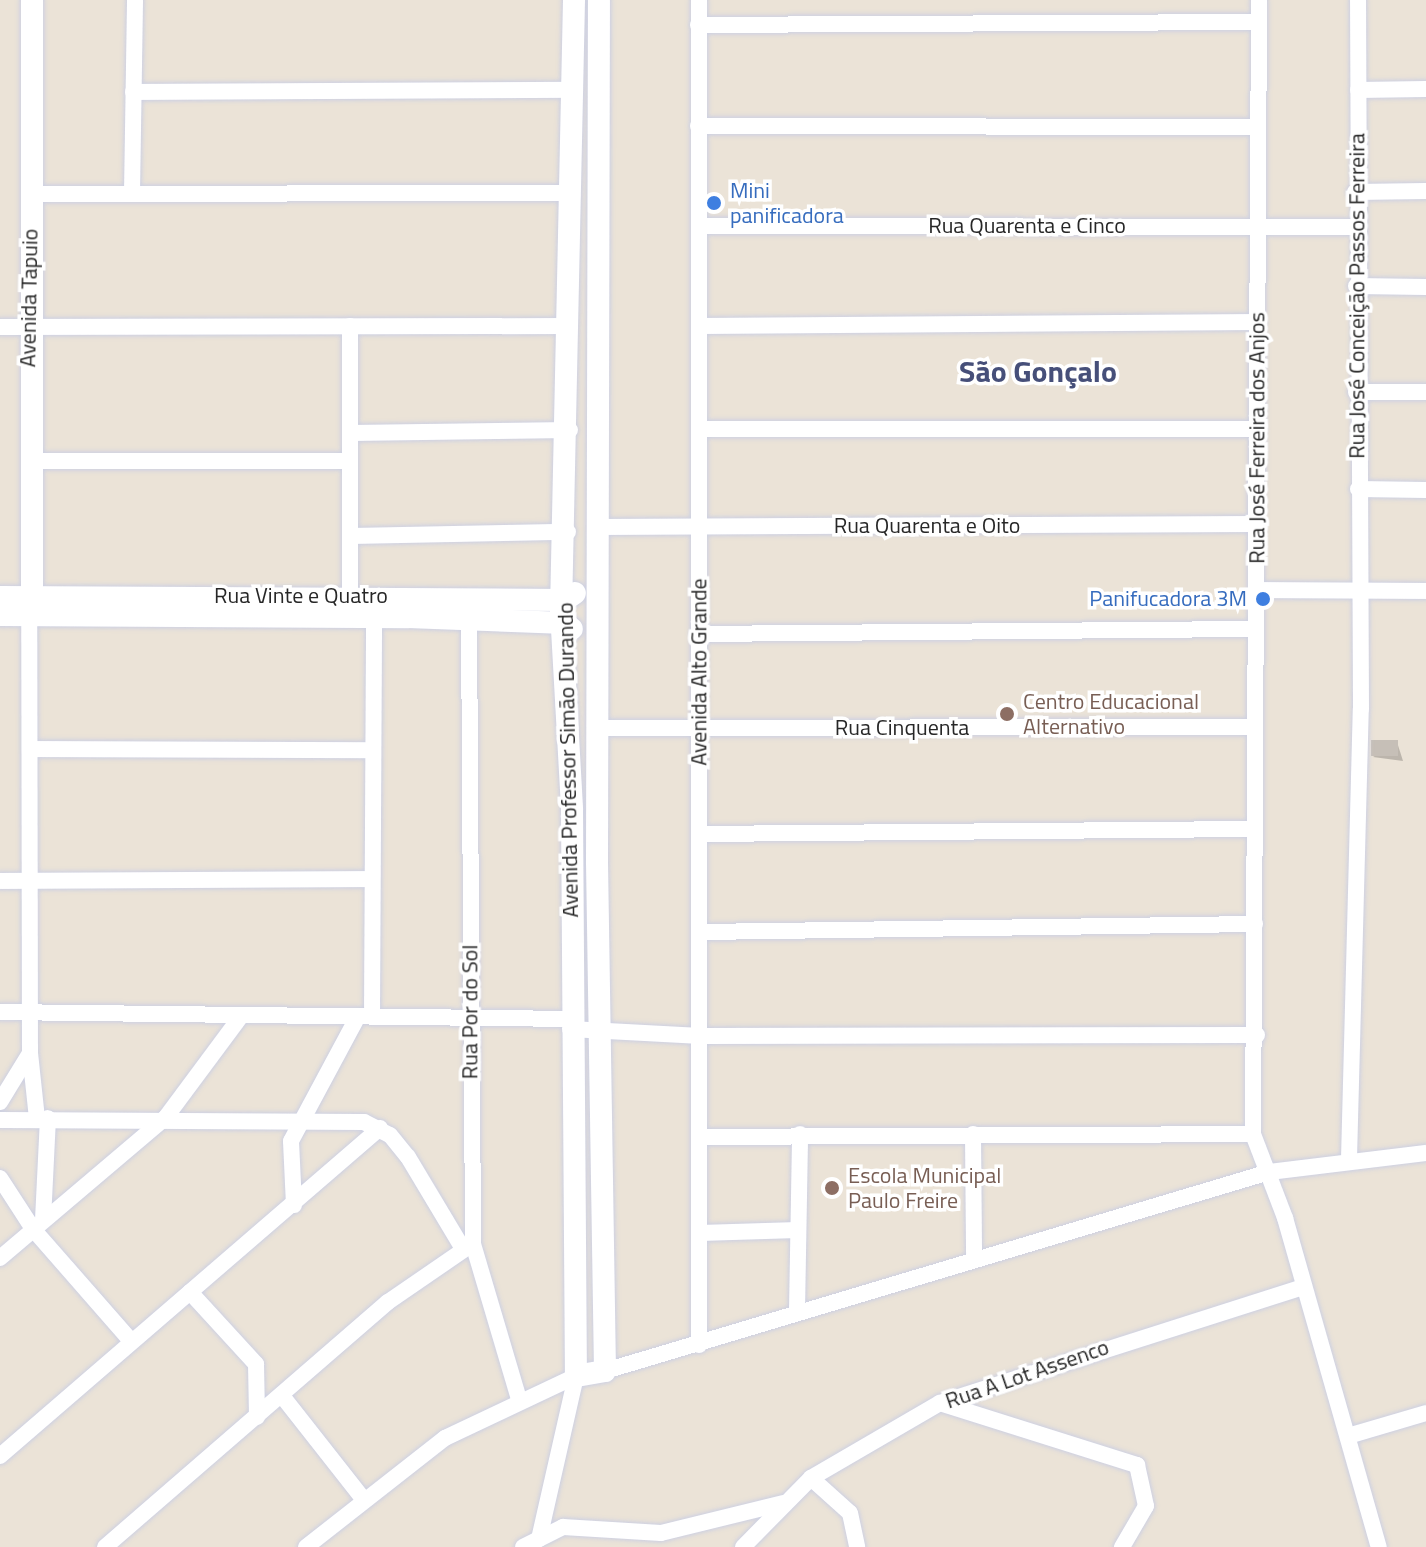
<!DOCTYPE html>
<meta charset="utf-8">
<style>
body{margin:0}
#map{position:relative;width:1426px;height:1547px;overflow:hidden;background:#ebe3d7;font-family:"Titillium Web",sans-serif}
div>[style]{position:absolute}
.shadow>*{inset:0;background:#0003}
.building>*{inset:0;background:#c6bfb7;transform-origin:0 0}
.roads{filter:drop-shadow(0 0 2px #cdd0e2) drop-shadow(0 0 2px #cdd0e2)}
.minor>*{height:16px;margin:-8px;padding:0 8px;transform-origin:8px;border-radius:8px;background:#fff}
.tertiary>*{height:22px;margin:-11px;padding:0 11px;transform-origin:11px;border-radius:11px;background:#fff}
.dots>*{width:22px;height:22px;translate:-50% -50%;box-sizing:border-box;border:4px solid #fff;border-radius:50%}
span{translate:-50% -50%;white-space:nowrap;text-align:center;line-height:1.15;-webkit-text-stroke:7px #fff;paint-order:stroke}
.shop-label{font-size:22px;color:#366cbe}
.left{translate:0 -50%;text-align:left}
.right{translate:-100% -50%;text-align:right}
.street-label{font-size:22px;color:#272727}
.education-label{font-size:22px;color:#785e54}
.district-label{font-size:30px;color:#464f79;font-weight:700}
</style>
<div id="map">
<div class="shadow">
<i style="clip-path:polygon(1397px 742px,1403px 761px,1373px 757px)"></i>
</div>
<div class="building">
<i style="left:1398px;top:740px;width:16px;height:27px;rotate:90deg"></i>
</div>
<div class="roads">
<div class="minor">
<i style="left:699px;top:0;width:1345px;rotate:90deg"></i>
<i style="left:1259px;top:0;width:1134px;rotate:90.3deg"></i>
<i style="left:1253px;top:1134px;width:90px;rotate:69.1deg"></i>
<i style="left:1285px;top:1218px;width:342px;rotate:74.1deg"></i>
<i style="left:698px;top:25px;width:561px;rotate:-0.31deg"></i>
<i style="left:1358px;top:90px;width:68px;rotate:-0.8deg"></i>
<i style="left:133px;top:92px;width:440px;rotate:-0.3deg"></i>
<i style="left:698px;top:126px;width:560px;rotate:0.1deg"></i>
<i style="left:1355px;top:192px;width:71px;rotate:-0.8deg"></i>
<i style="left:132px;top:193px;width:193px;rotate:-89.1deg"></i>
<i style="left:31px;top:194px;width:539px;rotate:-0.11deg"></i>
<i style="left:700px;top:226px;width:655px;rotate:0.09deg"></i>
<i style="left:1356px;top:286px;width:70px;rotate:0.8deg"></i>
<i style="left:350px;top:326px;width:270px;rotate:90deg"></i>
<i style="left:700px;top:326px;width:558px;rotate:-0.41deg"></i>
<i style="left:0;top:327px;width:569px;rotate:-0.1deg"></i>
<i style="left:1356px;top:392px;width:70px"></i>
<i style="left:701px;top:429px;width:557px"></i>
<i style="left:351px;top:433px;width:219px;rotate:-0.8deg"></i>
<i style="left:30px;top:461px;width:320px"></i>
<i style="left:1358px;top:489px;width:68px;rotate:0.8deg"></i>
<i style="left:596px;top:527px;width:661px;rotate:-0.26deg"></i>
<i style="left:351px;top:536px;width:217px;rotate:-1.1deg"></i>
<i style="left:1256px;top:590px;width:170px;rotate:0.3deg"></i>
<i style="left:469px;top:619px;width:625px;rotate:89.63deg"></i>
<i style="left:473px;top:1244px;width:162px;rotate:73.5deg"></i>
<i style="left:698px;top:634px;width:556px;rotate:-0.52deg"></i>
<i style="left:597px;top:728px;width:658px;rotate:-0.09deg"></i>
<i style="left:33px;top:749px;width:335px;rotate:0.2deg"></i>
<i style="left:700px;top:834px;width:555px;rotate:-0.52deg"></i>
<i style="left:0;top:881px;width:372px;rotate:-0.3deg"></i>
<i style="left:702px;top:932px;width:553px;rotate:-0.83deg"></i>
<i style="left:0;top:1012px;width:570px;rotate:0.7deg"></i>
<i style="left:372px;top:1016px;width:400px;rotate:-89.7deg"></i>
<i style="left:570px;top:1029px;width:131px;rotate:3.1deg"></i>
<i style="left:701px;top:1036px;width:556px;rotate:-0.1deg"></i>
<i style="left:30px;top:1053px;width:66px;rotate:83.9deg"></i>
<i style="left:0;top:1102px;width:57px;rotate:-58.5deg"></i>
<i style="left:30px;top:1053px;width:439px;rotate:-90.1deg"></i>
<i style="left:0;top:1120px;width:364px;rotate:0.3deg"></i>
<i style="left:364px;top:1122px;width:29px;rotate:27deg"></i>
<i style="left:390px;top:1135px;width:28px;rotate:51deg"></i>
<i style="left:408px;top:1157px;width:107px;rotate:59.1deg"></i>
<i style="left:973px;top:1134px;width:124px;rotate:89.5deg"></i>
<i style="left:701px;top:1137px;width:552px;rotate:-0.31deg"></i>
<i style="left:1349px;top:1159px;width:450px;rotate:-88.5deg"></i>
<i style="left:1361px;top:709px;width:709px;rotate:-90.24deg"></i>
<i style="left:0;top:1178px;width:61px;rotate:57.1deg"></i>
<i style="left:33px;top:1229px;width:149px;rotate:48.8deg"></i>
<i style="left:294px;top:1205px;width:64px;rotate:-92.7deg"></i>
<i style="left:291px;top:1141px;width:140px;rotate:-61.8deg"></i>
<i style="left:43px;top:1220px;width:102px;rotate:-87.2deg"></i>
<i style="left:700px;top:1233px;width:98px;rotate:-1.8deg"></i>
<i style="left:0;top:1258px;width:218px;rotate:-40.3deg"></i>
<i style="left:166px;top:1117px;width:126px;rotate:-53.4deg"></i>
<i style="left:190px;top:1292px;width:98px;rotate:47.5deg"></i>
<i style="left:256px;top:1364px;width:53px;rotate:88.9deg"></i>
<i style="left:797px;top:1311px;width:177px;rotate:-89deg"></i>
<i style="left:605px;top:1371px;width:693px;rotate:-16.68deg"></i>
<i style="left:1269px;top:1172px;width:158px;rotate:-6.9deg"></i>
<i style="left:283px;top:1397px;width:131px;rotate:51.8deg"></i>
<i style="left:940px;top:1403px;width:207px;rotate:17.5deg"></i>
<i style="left:1137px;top:1465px;width:42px;rotate:77.6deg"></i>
<i style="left:1146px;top:1506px;width:48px;rotate:120.3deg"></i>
<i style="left:1348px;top:1436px;width:81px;rotate:-16.4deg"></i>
<i style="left:0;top:1456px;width:502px;rotate:-40.8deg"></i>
<i style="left:811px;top:1478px;width:52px;rotate:41.9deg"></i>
<i style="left:850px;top:1513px;width:35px;rotate:78deg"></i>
<i style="left:539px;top:1539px;width:167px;rotate:-77.2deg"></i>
<i style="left:105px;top:1547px;width:374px;rotate:-40.9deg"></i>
<i style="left:388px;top:1302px;width:101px;rotate:-34.5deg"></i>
<i style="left:306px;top:1547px;width:177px;rotate:-38.1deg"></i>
<i style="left:445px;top:1438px;width:145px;rotate:-25.3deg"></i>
<i style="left:523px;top:1547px;width:45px;rotate:-26.6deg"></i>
<i style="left:563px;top:1527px;width:98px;rotate:3.5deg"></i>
<i style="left:661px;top:1533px;width:126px;rotate:-13.8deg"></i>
<i style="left:743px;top:1547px;width:97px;rotate:-45.4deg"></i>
<i style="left:811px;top:1478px;width:149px;rotate:-30.2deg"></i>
<i style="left:940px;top:1403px;width:381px;rotate:-17.7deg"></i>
</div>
<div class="tertiary">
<i style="left:574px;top:0;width:611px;rotate:91.22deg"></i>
<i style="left:561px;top:611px;width:199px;rotate:86.8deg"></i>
<i style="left:572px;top:810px;width:566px;rotate:89.6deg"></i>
<i style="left:576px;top:1376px;width:29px;rotate:-10deg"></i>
<i style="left:605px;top:1371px;width:509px;rotate:-90.9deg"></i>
<i style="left:597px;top:862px;width:862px;rotate:-89.87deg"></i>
<i style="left:0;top:597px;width:565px;rotate:0.3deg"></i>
<i style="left:565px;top:600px;width:12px;rotate:-35deg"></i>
<i style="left:32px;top:597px;width:597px;rotate:-90deg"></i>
<i style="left:0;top:615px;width:408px;rotate:0.3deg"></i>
<i style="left:408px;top:617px;width:157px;rotate:2.2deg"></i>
<i style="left:565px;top:623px;width:9px;rotate:41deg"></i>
</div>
</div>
<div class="dots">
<i style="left:714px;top:203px;background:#3f7fe0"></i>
<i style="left:1263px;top:599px;background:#3f7fe0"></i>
<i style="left:1007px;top:714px;background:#8d6e63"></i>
<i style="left:832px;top:1188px;background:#8d6e63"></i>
</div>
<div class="shop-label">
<span class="left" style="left:730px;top:203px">Mini<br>panificadora</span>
<span class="right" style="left:1247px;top:599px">Panifucadora 3M</span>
</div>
<div class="street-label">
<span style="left:1027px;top:226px">Rua Quarenta e Cinco</span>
<span style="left:1357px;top:296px;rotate:-90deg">Rua José Conceição Passos Ferreira</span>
<span style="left:29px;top:298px;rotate:-89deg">Avenida Tapuio</span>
<span style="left:1257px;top:438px;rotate:-90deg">Rua José Ferreira dos Anjos</span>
<span style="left:927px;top:526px">Rua Quarenta e Oito</span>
<span style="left:301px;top:596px">Rua Vinte e Quatro</span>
<span style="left:699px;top:672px;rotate:-90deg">Avenida Alto Grande</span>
<span style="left:902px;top:728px">Rua Cinquenta</span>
<span style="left:568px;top:760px;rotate:-91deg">Avenida Professor Simão Durando</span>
<span style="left:470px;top:1012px;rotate:-90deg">Rua Por do Sol</span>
<span style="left:1027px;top:1374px;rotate:-19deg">Rua A Lot Assenco</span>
</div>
<div class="education-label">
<span class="left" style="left:1023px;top:714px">Centro Educacional<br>Alternativo</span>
<span class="left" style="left:848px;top:1188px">Escola Municipal<br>Paulo Freire</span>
</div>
<div class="district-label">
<span style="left:1038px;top:371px">São Gonçalo</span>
</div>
</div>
